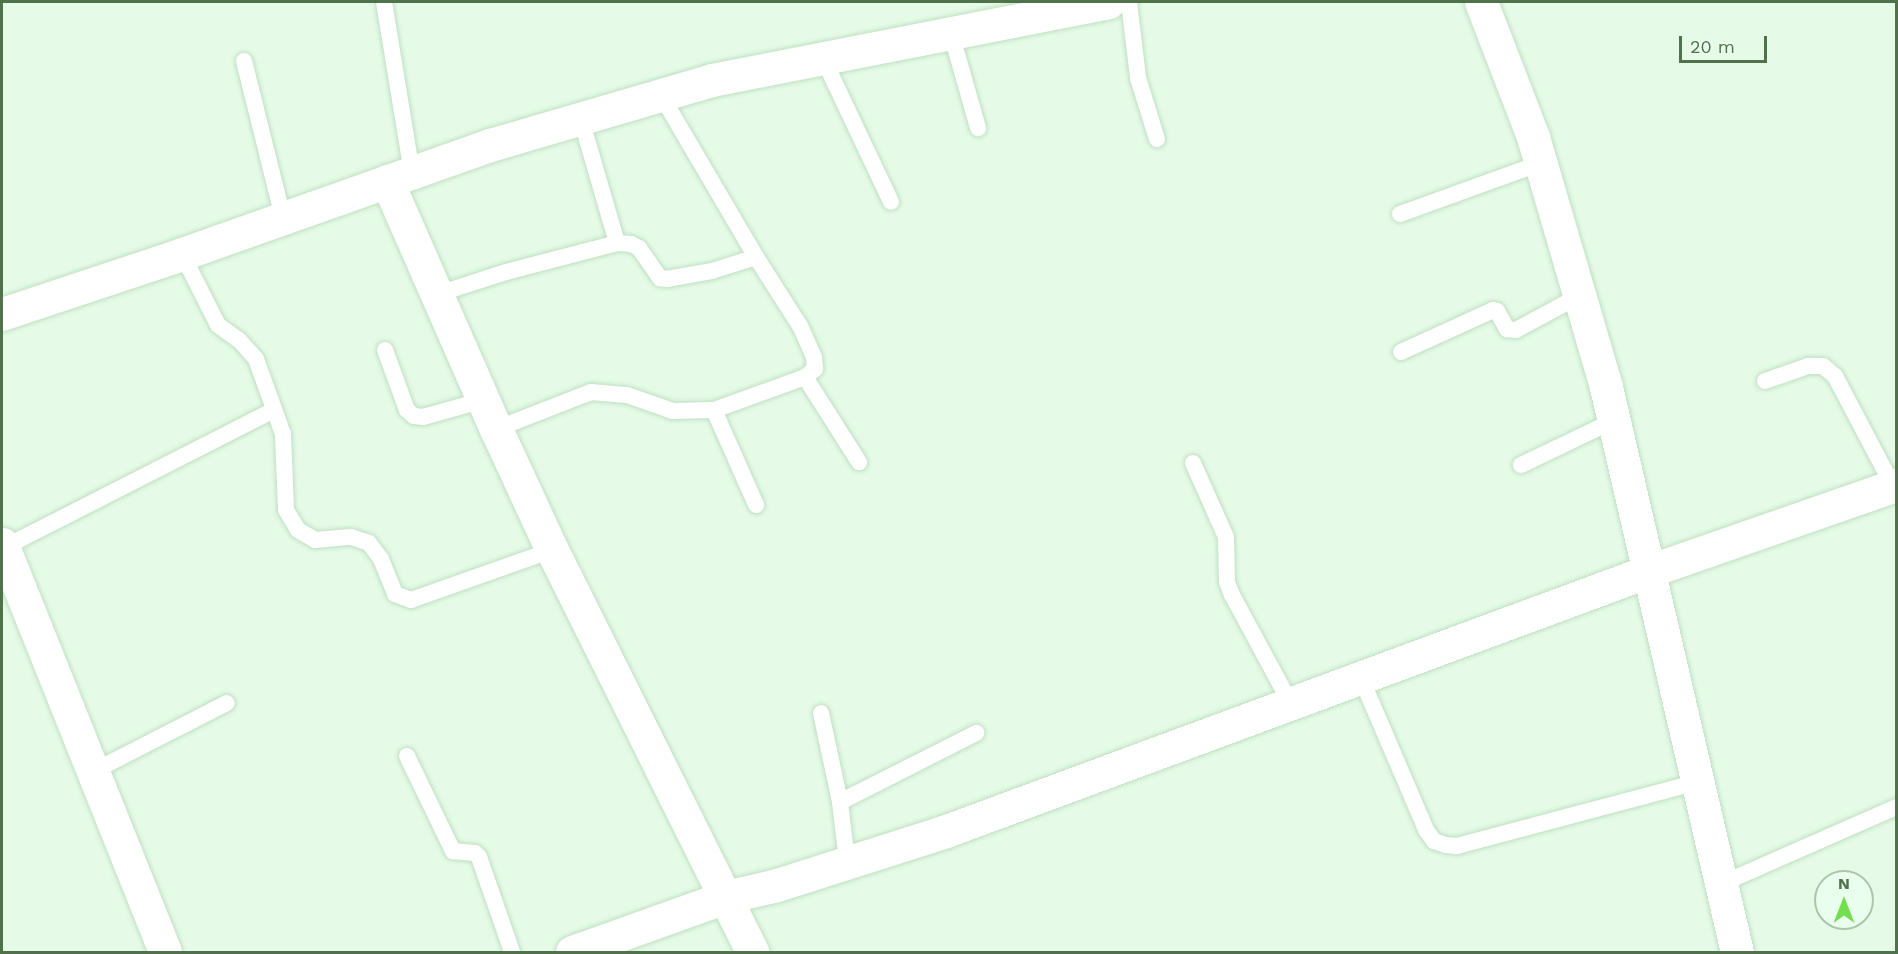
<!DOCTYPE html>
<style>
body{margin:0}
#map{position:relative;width:1898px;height:954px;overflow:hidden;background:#e5fbe8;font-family:"Work Sans",sans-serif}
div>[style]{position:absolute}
.roads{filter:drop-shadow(0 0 2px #c0dfc1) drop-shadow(0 0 2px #c0dfc1)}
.service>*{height:16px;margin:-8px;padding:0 8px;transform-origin:8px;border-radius:8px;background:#fff}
.minor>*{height:33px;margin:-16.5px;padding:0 16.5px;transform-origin:16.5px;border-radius:16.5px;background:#fff}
span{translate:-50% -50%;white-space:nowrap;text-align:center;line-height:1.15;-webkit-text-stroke:6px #eafeed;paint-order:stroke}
.frame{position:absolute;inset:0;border:3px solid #4f724b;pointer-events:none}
.north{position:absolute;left:1814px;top:870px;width:60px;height:60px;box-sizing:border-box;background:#eafeed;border:2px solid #acc6ac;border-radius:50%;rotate:0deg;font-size:16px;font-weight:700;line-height:24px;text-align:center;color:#4f724b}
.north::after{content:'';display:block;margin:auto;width:21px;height:27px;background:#72df50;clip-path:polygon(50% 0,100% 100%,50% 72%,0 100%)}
.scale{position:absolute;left:1679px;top:36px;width:88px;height:27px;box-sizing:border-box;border:3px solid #4f724b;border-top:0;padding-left:8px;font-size:18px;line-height:21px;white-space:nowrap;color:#4f724b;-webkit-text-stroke:4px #eafeed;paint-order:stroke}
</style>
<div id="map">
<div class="roads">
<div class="service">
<i style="left:384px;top:2px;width:173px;rotate:80.7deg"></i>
<i style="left:1129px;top:2px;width:77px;rotate:83.2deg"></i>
<i style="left:1138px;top:78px;width:64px;rotate:72.7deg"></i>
<i style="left:951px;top:33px;width:99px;rotate:74.1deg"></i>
<i style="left:823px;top:58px;width:159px;rotate:64.7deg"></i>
<i style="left:244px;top:61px;width:161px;rotate:76deg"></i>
<i style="left:581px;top:119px;width:129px;rotate:73.8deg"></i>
<i style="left:1400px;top:214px;width:150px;rotate:-19.9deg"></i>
<i style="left:182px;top:254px;width:80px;rotate:63.1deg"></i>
<i style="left:218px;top:325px;width:26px;rotate:36deg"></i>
<i style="left:239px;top:340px;width:25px;rotate:48deg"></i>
<i style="left:256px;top:359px;width:80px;rotate:70.2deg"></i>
<i style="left:283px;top:434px;width:76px;rotate:87.7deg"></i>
<i style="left:286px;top:510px;width:23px;rotate:59deg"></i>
<i style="left:298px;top:530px;width:20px;rotate:30deg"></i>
<i style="left:315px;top:540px;width:36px;rotate:-5deg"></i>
<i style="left:351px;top:537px;width:19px;rotate:18deg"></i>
<i style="left:369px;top:543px;width:20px;rotate:53deg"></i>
<i style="left:381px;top:559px;width:38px;rotate:68deg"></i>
<i style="left:395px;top:594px;width:17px;rotate:21deg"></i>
<i style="left:411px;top:600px;width:150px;rotate:-19.5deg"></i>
<i style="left:438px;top:294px;width:71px;rotate:-17.9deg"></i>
<i style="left:506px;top:272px;width:115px;rotate:-14.6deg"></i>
<i style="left:617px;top:243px;width:14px;rotate:4deg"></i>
<i style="left:631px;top:244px;width:9px;rotate:27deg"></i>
<i style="left:639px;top:248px;width:37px;rotate:55deg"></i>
<i style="left:660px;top:278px;width:7px;rotate:8deg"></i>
<i style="left:667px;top:279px;width:46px;rotate:-10.1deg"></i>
<i style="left:712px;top:271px;width:46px;rotate:-17.7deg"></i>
<i style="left:385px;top:350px;width:64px;rotate:69.9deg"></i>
<i style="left:407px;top:410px;width:9px;rotate:41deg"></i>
<i style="left:414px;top:416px;width:9px;rotate:6deg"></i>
<i style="left:423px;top:417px;width:63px;rotate:-15.6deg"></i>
<i style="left:1401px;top:352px;width:101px;rotate:-24.5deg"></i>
<i style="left:1493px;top:310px;width:4px;rotate:14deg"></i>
<i style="left:1497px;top:311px;width:21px;rotate:61deg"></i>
<i style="left:1507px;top:329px;width:9px;rotate:6deg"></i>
<i style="left:1516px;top:330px;width:72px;rotate:-28.4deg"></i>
<i style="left:805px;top:377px;width:101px;rotate:57.6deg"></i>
<i style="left:1765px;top:381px;width:46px;rotate:-19.2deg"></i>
<i style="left:1808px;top:366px;width:15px"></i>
<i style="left:1823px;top:366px;width:16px;rotate:40deg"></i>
<i style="left:1835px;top:376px;width:124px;rotate:62.2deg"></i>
<i style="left:714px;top:410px;width:104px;rotate:66.1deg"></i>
<i style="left:496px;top:429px;width:102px;rotate:-21.3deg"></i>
<i style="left:591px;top:392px;width:36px;rotate:5deg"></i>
<i style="left:627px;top:395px;width:49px;rotate:19.2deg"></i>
<i style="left:673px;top:411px;width:41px;rotate:-1.4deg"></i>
<i style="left:714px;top:410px;width:97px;rotate:-19.9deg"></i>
<i style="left:805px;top:377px;width:13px;rotate:-39deg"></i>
<i style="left:815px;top:369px;width:12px;rotate:-95deg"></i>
<i style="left:814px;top:357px;width:34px;rotate:-114deg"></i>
<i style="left:800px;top:326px;width:82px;rotate:-122.5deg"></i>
<i style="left:756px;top:257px;width:188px;rotate:-120.4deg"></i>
<i style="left:1193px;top:463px;width:81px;rotate:66deg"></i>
<i style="left:1226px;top:537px;width:45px;rotate:88.7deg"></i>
<i style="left:1227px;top:582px;width:14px;rotate:69deg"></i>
<i style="left:1232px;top:595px;width:124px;rotate:61.6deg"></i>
<i style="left:1521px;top:465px;width:104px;rotate:-25.6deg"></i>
<i style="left:3px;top:548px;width:304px;rotate:-27deg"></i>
<i style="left:1361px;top:678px;width:165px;rotate:66.8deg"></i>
<i style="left:1426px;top:830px;width:14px;rotate:54deg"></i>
<i style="left:1434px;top:841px;width:13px;rotate:18deg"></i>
<i style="left:1446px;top:845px;width:11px;rotate:5deg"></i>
<i style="left:1457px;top:846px;width:248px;rotate:-14.9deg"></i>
<i style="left:821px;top:713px;width:91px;rotate:77.9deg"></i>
<i style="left:840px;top:802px;width:60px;rotate:83.3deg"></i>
<i style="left:407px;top:756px;width:106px;rotate:64.2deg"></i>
<i style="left:453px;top:851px;width:22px;rotate:5deg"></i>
<i style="left:475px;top:853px;width:6px;rotate:45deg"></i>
<i style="left:479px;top:857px;width:101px;rotate:70.8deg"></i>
<i style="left:94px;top:771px;width:149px;rotate:-27.1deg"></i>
<i style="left:840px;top:802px;width:153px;rotate:-26.9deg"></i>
<i style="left:1721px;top:884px;width:191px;rotate:-23.7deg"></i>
</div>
<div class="minor">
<i style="left:1481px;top:2px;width:145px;rotate:68.9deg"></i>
<i style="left:1533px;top:137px;width:260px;rotate:73.7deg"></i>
<i style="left:1606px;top:387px;width:580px;rotate:76.95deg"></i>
<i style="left:387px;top:181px;width:271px;rotate:66.3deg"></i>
<i style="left:496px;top:429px;width:133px;rotate:65.2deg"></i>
<i style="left:552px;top:550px;width:449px;rotate:63.5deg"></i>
<i style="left:2px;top:314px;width:190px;rotate:-18.4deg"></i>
<i style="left:182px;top:254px;width:327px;rotate:-19.5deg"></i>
<i style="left:490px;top:145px;width:231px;rotate:-16.3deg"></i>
<i style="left:712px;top:80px;width:404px;rotate:-11.1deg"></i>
<i style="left:2px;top:544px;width:439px;rotate:68.2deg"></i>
<i style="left:572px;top:952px;width:164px;rotate:-19.7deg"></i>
<i style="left:726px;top:897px;width:52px;rotate:-13.2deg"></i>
<i style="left:777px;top:885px;width:177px;rotate:-17.7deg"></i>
<i style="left:946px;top:831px;width:750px;rotate:-20.3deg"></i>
<i style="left:1649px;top:571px;width:262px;rotate:-19.2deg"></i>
</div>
</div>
<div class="frame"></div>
<div class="north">N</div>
<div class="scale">20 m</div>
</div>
